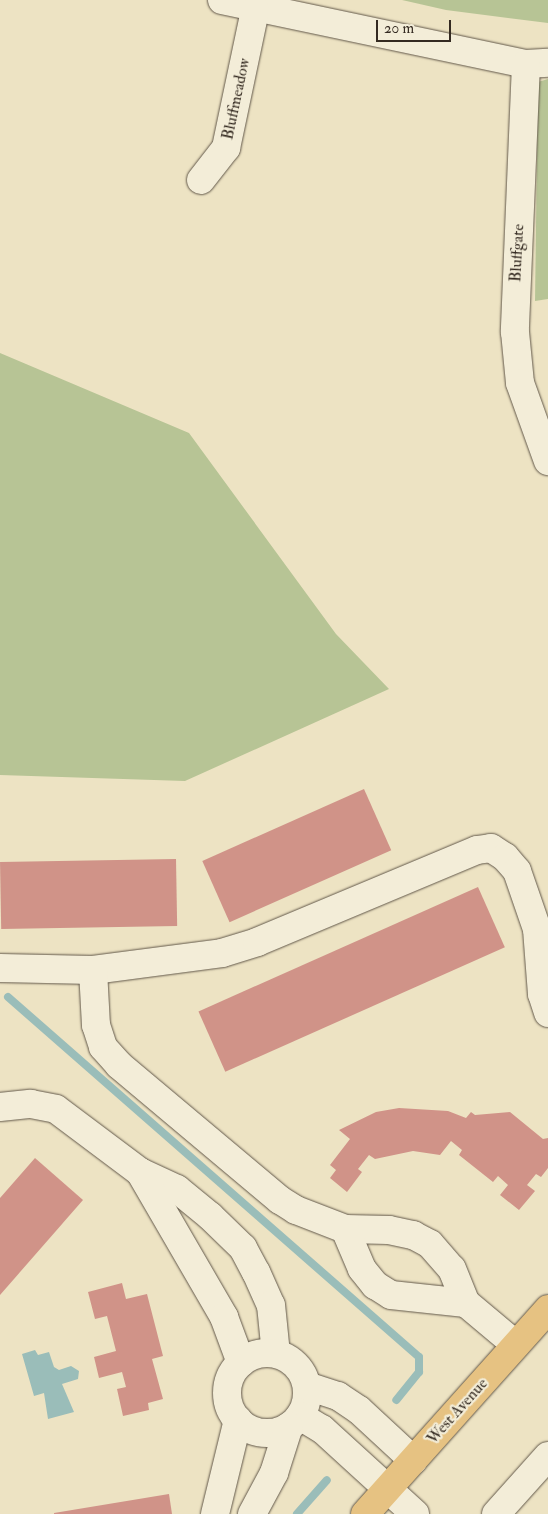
<!DOCTYPE html>
<style>
body{margin:0}
#map{position:relative;width:548px;height:1514px;overflow:hidden;background:#ede3c3;font-family:"IM FELL Double Pica",serif}
div>[style]{position:absolute}
.green>*{inset:0;background:#b7c495}
.water>*{inset:0;background:#9abdb9}
.stream>*{height:8px;margin:-4px;padding:0 4px;transform-origin:4px;border-radius:4px;background:#9abdb9}
.building>*{inset:0;background:#d09388;transform-origin:0 0}
.roads{filter:drop-shadow(0 0 1px #62584a) drop-shadow(0 0 1px #62584a)}
.minor>*{height:28px;margin:-14px;padding:0 14px;transform-origin:14px;border-radius:14px;background:#f3edd8}
.minor>.ring{margin:-14px;padding:0;box-sizing:content-box;background:none;border:28px solid #f3edd8;border-radius:50%}
.major>*{height:28px;margin:-14px;padding:0 14px;transform-origin:14px;border-radius:14px;background:#e6c282}
span{translate:-50% -50%;white-space:nowrap;text-align:center;line-height:1.15;-webkit-text-stroke:4.5px #f3edd8;paint-order:stroke}
.street-label{font-size:16px;color:#342a21}
.scale{position:absolute;left:376px;top:20px;width:75px;height:22px;box-sizing:border-box;border:2px solid #342a21;border-top:0;padding-left:6px;font-size:15px;line-height:18px;white-space:nowrap;color:#342a21;-webkit-text-stroke:4px #f3edd8;paint-order:stroke}
</style>
<div id="map">
<div class="green">
<i style="clip-path:polygon(402px 0,548px 0,548px 23px,446px 10px)"></i>
<i style="clip-path:polygon(548px 79px,548px 299px,535px 301px,538px 82px)"></i>
<i style="clip-path:polygon(0 353px,189px 433px,336px 634px,389px 689px,185px 781px,0 775px)"></i>
</div>
<div class="water">
<i style="clip-path:polygon(35px 1350px,38px 1355px,49px 1352px,54px 1367px,59px 1370px,71px 1366px,79px 1371px,78px 1379px,62px 1384px,74px 1412px,48px 1419px,44px 1393px,34px 1396px,22px 1354px)"></i>
</div>
<div class="stream">
<i style="left:8px;top:997px;width:546px;rotate:41.22deg"></i>
<i style="left:419px;top:1357px;width:15px;rotate:90deg"></i>
<i style="left:419px;top:1372px;width:36px;rotate:129deg"></i>
<i style="left:297px;top:1514px;width:45px;rotate:-48.6deg"></i>
</div>
<div class="building">
<i style="left:364px;top:789px;width:67px;height:177px;rotate:66deg"></i>
<i style="left:176px;top:859px;width:67px;height:176px;rotate:89deg"></i>
<i style="left:478px;top:887px;width:66px;height:306px;rotate:66deg"></i>
<i style="clip-path:polygon(399px 1108px,448px 1111px,466px 1118px,471px 1112px,475px 1115px,510px 1112px,543px 1139px,548px 1138px,548px 1168px,541px 1177px,536px 1174px,527px 1185px,535px 1191px,519px 1210px,500px 1195px,508px 1185px,498px 1176px,493px 1182px,459px 1155px,462px 1150px,451px 1141px,440px 1155px,413px 1151px,375px 1159px,369px 1155px,358px 1169px,362px 1172px,347px 1192px,330px 1178px,336px 1170px,330px 1165px,350px 1139px,339px 1130px,376px 1112px)"></i>
<i style="clip-path:polygon(35px 1158px,83px 1200px,0 1295px,0 1198px)"></i>
<i style="clip-path:polygon(122px 1283px,126px 1299px,147px 1294px,163px 1356px,152px 1359px,163px 1399px,148px 1403px,149px 1410px,123px 1416px,117px 1389px,126px 1387px,122px 1372px,99px 1378px,94px 1357px,116px 1351px,107px 1316px,95px 1319px,88px 1292px)"></i>
<i style="clip-path:polygon(169px 1494px,172px 1514px,54px 1514px,54px 1513px)"></i>
</div>
<div class="roads">
<div class="minor">
<i style="left:222px;top:0;width:311px;rotate:11.9deg"></i>
<i style="left:526px;top:64px;width:22px;rotate:-3deg"></i>
<i style="left:526px;top:64px;width:268px;rotate:92.4deg"></i>
<i style="left:515px;top:332px;width:51px;rotate:84.4deg"></i>
<i style="left:520px;top:383px;width:83px;rotate:70.3deg"></i>
<i style="left:201px;top:180px;width:41px;rotate:-52deg"></i>
<i style="left:226px;top:148px;width:141px;rotate:-78.1deg"></i>
<i style="left:0;top:968px;width:93px;rotate:1.2deg"></i>
<i style="left:93px;top:970px;width:130px;rotate:-7.5deg"></i>
<i style="left:222px;top:953px;width:37px;rotate:-17deg"></i>
<i style="left:257px;top:942px;width:238px;rotate:-22.7deg"></i>
<i style="left:477px;top:850px;width:14px;rotate:-8deg"></i>
<i style="left:491px;top:848px;width:17px;rotate:33deg"></i>
<i style="left:505px;top:857px;width:18px;rotate:49deg"></i>
<i style="left:517px;top:871px;width:61px;rotate:71deg"></i>
<i style="left:537px;top:929px;width:65px;rotate:85.6deg"></i>
<i style="left:542px;top:994px;width:20px;rotate:72deg"></i>
<i style="left:93px;top:970px;width:55px;rotate:86.9deg"></i>
<i style="left:96px;top:1025px;width:23px;rotate:72deg"></i>
<i style="left:103px;top:1047px;width:24px;rotate:48deg"></i>
<i style="left:119px;top:1065px;width:210px;rotate:40deg"></i>
<i style="left:280px;top:1200px;width:19px;rotate:32deg"></i>
<i style="left:296px;top:1210px;width:53px;rotate:21.2deg"></i>
<i style="left:345px;top:1229px;width:44px;rotate:1.3deg"></i>
<i style="left:389px;top:1230px;width:25px;rotate:12deg"></i>
<i style="left:413px;top:1235px;width:19px;rotate:28deg"></i>
<i style="left:430px;top:1244px;width:33px;rotate:49deg"></i>
<i style="left:452px;top:1269px;width:37px;rotate:68deg"></i>
<i style="left:466px;top:1303px;width:65px;rotate:40deg"></i>
<i style="left:0;top:1107px;width:31px;rotate:-6deg"></i>
<i style="left:31px;top:1104px;width:25px;rotate:11deg"></i>
<i style="left:56px;top:1109px;width:105px;rotate:36.9deg"></i>
<i style="left:140px;top:1172px;width:41px;rotate:24.7deg"></i>
<i style="left:177px;top:1189px;width:43px;rotate:39.3deg"></i>
<i style="left:210px;top:1216px;width:46px;rotate:44.1deg"></i>
<i style="left:243px;top:1248px;width:27px;rotate:62deg"></i>
<i style="left:256px;top:1272px;width:36px;rotate:66deg"></i>
<i style="left:271px;top:1305px;width:49px;rotate:84.2deg"></i>
<i style="left:140px;top:1172px;width:168px;rotate:59.9deg"></i>
<i style="left:224px;top:1317px;width:49px;rotate:69.7deg"></i>
<i style="left:345px;top:1229px;width:43px;rotate:67deg"></i>
<i style="left:362px;top:1269px;width:21px;rotate:51deg"></i>
<i style="left:375px;top:1285px;width:19px;rotate:32deg"></i>
<i style="left:391px;top:1295px;width:75px;rotate:6.1deg"></i>
<i class="ring" style="left:227px;top:1353px;width:52px;height:52px"></i>
<i style="left:307px;top:1386px;width:33px;rotate:18deg"></i>
<i style="left:338px;top:1396px;width:25px;rotate:34deg"></i>
<i style="left:359px;top:1410px;width:74px;rotate:42.8deg"></i>
<i style="left:300px;top:1416px;width:26px;rotate:31deg"></i>
<i style="left:322px;top:1429px;width:126px;rotate:42.4deg"></i>
<i style="left:215px;top:1514px;width:97px;rotate:-76.3deg"></i>
<i style="left:252px;top:1514px;width:47px;rotate:-61.8deg"></i>
<i style="left:274px;top:1473px;width:49px;rotate:-72.3deg"></i>
<i style="left:496px;top:1514px;width:78px;rotate:-48.1deg"></i>
</div>
<div class="major">
<i style="left:365px;top:1514px;width:275px;rotate:-48.2deg"></i>
</div>
</div>
<div class="street-label">
<span style="left:236px;top:99px;rotate:-78deg">Bluffmeadow</span>
<span style="left:517px;top:253px;rotate:-87deg">Bluffgate</span>
<span style="left:457px;top:1411px;rotate:-48deg">West Avenue</span>
</div>
<div class="scale">20 m</div>
</div>
